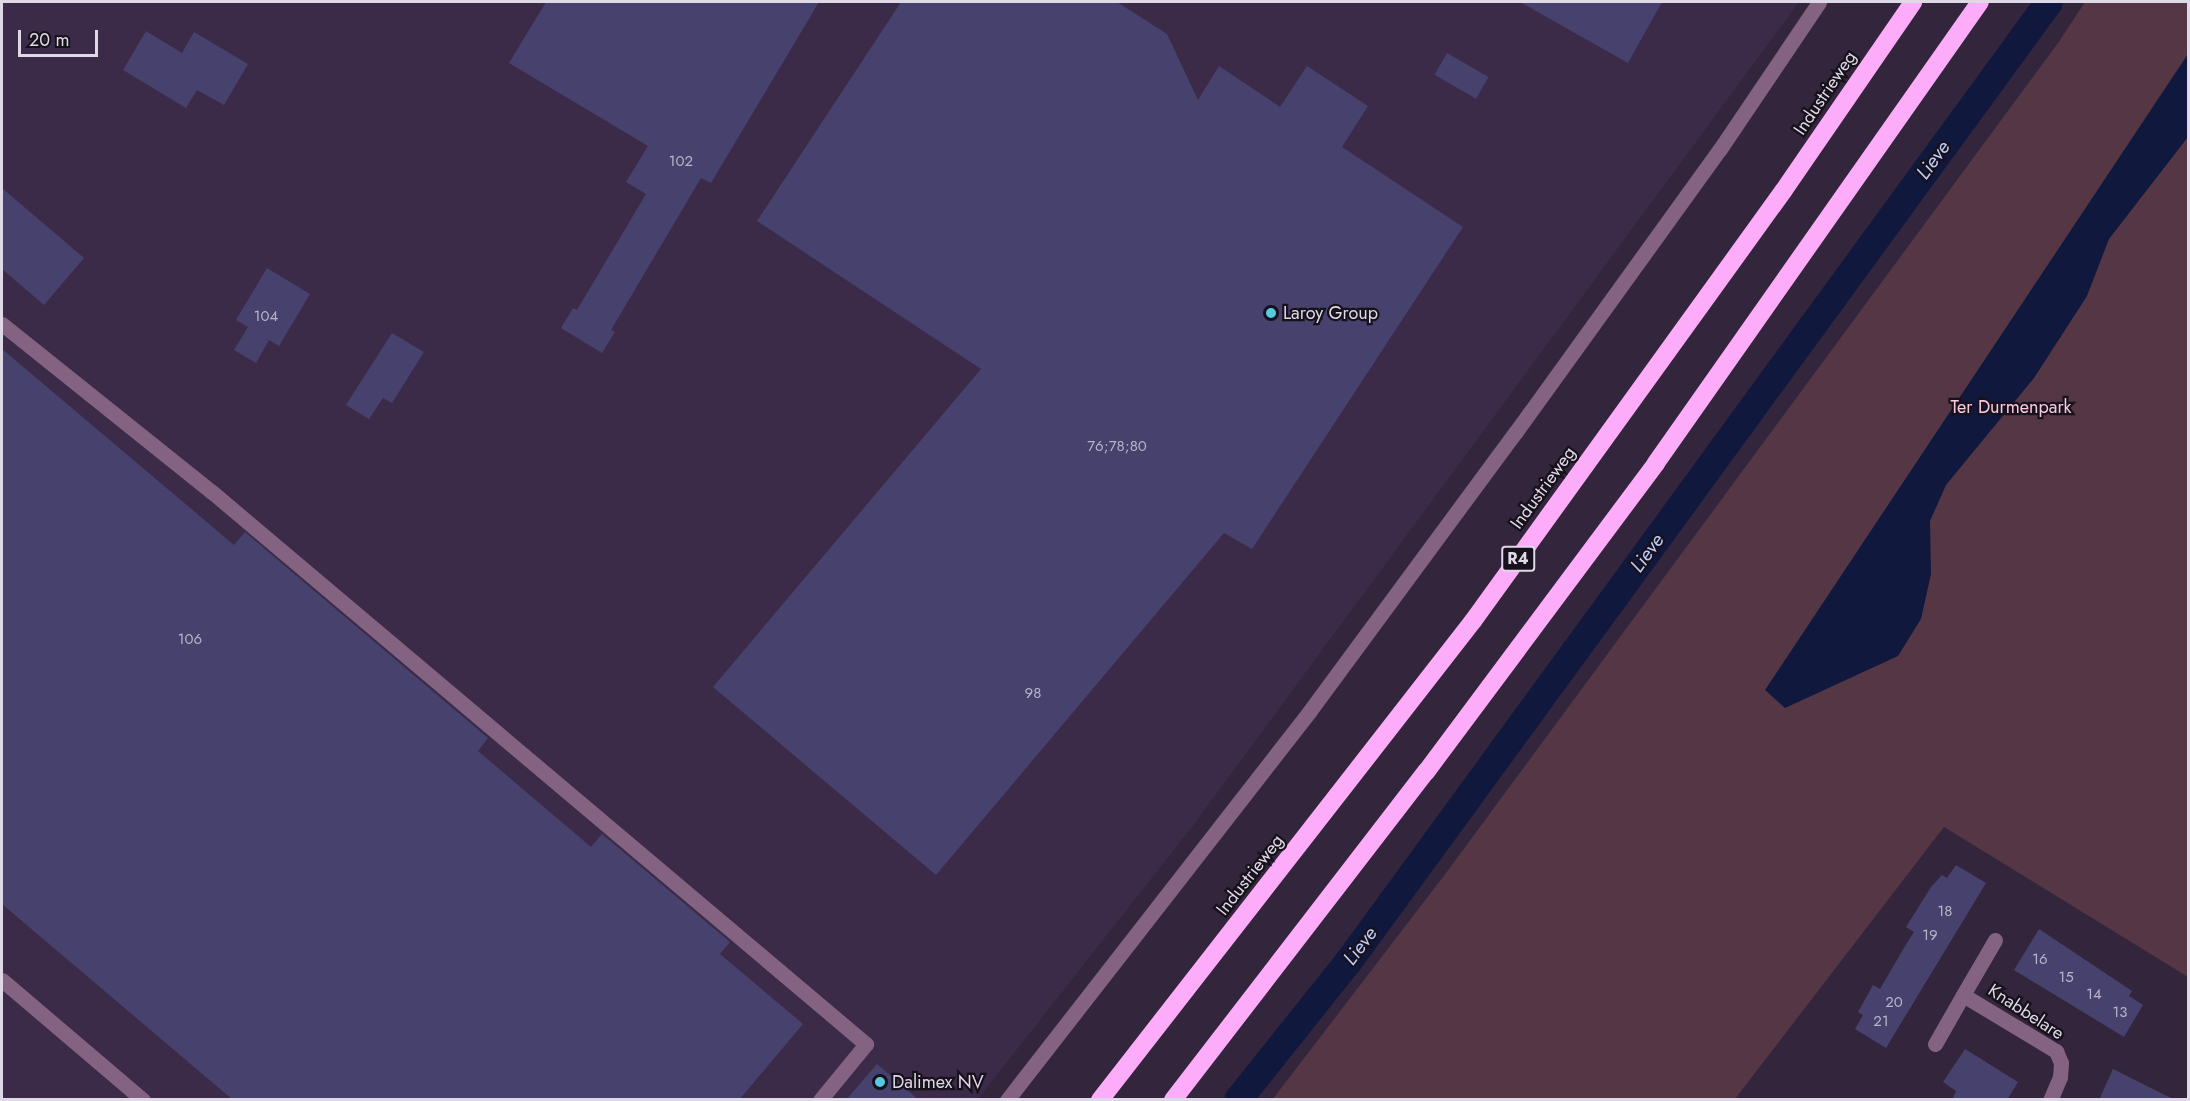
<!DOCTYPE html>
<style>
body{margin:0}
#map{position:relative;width:2190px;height:1101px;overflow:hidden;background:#32253c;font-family:Jost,sans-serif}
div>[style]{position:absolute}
.built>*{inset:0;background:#3b2b48}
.green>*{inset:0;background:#543645}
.water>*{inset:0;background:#10183e}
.canal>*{height:28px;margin:-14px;padding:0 14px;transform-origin:14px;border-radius:14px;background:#10183e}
.building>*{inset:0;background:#47416d;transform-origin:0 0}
.minor>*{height:15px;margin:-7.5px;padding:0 7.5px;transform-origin:7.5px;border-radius:7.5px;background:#836381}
.highway>*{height:18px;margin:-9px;padding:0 9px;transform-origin:9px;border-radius:9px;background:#fcacf8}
.dots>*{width:16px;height:16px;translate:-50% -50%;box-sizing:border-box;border:3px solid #17111c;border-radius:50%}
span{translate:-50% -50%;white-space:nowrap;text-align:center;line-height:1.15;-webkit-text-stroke:4.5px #17111c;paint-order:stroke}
.number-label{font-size:15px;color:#b9b2c8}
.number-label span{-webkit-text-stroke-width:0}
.shield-label span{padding:2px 4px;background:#17111c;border:2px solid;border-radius:4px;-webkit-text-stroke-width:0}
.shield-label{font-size:16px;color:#dfd8e7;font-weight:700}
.street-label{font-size:18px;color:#dfd8e7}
.poi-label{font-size:18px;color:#dfd8e7}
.left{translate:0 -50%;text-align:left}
.park-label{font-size:18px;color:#f9c9e0}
.water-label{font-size:20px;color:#bccbf6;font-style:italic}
.frame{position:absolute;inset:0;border:3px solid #dfd8e7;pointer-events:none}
.scale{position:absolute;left:18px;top:30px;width:80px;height:27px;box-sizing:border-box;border:3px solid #dfd8e7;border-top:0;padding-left:8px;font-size:18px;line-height:21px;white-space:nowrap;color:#dfd8e7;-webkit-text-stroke:4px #17111c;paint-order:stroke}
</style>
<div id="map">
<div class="built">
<i style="clip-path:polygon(2px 2px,1799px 2px,1195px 823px,978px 1099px,2px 1100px)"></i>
</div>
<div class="green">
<i style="clip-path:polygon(2085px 2px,2188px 2px,2188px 977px,1944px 827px,1735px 1099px,1272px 1100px,1446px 873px,2058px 43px)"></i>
</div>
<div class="water">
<i style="clip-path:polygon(2188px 54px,2188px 137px,2109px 239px,2087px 296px,2034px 378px,1946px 485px,1930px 521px,1931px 574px,1921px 619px,1898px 656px,1785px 708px,1765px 690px)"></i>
</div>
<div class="canal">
<i style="left:1238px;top:1100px;width:178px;rotate:-51.4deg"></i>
<i style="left:1349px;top:961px;width:1187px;rotate:-53.87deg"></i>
</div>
<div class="building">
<i style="clip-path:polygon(546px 2px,819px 2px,711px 183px,701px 178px,611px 330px,615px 332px,602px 353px,561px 328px,573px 308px,577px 310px,646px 194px,626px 182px,648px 146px,509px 63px)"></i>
<i style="clip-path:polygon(901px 2px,1117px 2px,1167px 34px,1198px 100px,1219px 66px,1280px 107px,1307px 66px,1368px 106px,1342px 147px,1463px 227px,1252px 549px,1224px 533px,936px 875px,713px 687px,981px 369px,757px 221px)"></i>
<i style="clip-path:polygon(1520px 2px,1662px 2px,1628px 63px)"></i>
<i style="clip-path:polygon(146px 31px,182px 53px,194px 32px,248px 64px,224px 105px,197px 90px,186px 108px,123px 70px)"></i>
<i style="left:1447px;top:53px;width:48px;height:25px;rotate:30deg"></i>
<i style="clip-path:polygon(2px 188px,84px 258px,44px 305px,2px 269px)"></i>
<i style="clip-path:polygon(267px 268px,310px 294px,279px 346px,269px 340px,256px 363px,234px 350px,248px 327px,236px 320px)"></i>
<i style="clip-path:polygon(392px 333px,424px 352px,392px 403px,383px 398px,369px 419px,346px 405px)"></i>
<i style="clip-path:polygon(2px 349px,234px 545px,245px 532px,488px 738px,478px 751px,591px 847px,602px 834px,730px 942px,720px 954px,803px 1024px,739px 1100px,233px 1100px,2px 904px)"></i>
<i style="clip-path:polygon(1956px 865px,1986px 883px,1886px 1048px,1855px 1029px,1863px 1015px,1858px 1012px,1873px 985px,1880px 989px,1905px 946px,1914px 932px,1906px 927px,1931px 887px,1942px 875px,1947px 878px)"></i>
<i style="clip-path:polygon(2039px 929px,2132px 991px,2129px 996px,2143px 1005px,2124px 1037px,2014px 970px)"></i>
<i style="clip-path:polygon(1965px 1049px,2018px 1082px,2007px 1100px,1952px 1100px,1956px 1091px,1943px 1082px)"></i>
<i style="clip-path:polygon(877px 1064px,919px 1100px,846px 1100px)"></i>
<i style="clip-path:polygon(2113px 1069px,2175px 1100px,2099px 1100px)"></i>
</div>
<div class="minor">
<i style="left:2px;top:324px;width:269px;rotate:38.7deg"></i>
<i style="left:212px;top:492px;width:856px;rotate:40.17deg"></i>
<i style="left:866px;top:1044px;width:72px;rotate:129.4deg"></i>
<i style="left:1995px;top:940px;width:64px;rotate:120.2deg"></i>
<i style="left:1963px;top:995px;width:109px;rotate:31.1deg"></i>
<i style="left:2056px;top:1051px;width:13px;rotate:67deg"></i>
<i style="left:2061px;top:1063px;width:14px;rotate:94deg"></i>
<i style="left:2060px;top:1077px;width:25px;rotate:113deg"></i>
<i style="left:2px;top:980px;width:185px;rotate:40.4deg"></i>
<i style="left:1935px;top:1044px;width:56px;rotate:-60.3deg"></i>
<i style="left:1007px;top:1100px;width:492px;rotate:-52.1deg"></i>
<i style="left:1309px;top:712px;width:347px;rotate:-53.6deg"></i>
<i style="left:1515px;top:433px;width:350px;rotate:-54.2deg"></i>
<i style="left:1720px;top:149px;width:177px;rotate:-56deg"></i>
</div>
<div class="highway">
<i style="left:1100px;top:1100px;width:607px;rotate:-52.09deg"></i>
<i style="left:1473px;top:621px;width:531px;rotate:-54.19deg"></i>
<i style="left:1784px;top:190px;width:228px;rotate:-55.5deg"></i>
<i style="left:1173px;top:1100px;width:414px;rotate:-52.4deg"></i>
<i style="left:1426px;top:772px;width:385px;rotate:-53.3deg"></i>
<i style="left:1656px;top:463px;width:563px;rotate:-54.9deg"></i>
</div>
<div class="dots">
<i style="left:1271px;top:313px;background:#55cae0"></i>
<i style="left:880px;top:1082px;background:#55cae0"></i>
</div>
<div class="number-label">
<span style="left:681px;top:162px">102</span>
<span style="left:266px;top:317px">104</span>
<span style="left:1117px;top:447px">76;78;80</span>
<span style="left:190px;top:640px">106</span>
<span style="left:1033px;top:694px">98</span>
<span style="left:1945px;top:912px">18</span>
<span style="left:1930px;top:936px">19</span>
<span style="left:2040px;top:960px">16</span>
<span style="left:2066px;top:978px">15</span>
<span style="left:2094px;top:995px">14</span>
<span style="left:1894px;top:1003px">20</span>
<span style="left:2120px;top:1013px">13</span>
<span style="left:1881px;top:1022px">21</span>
</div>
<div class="shield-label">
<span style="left:1518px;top:559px">R4</span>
</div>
<div class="street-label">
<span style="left:1825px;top:93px;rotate:-56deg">Industrieweg</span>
<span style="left:1543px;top:488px;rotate:-54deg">Industrieweg</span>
<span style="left:1250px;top:875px;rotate:-52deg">Industrieweg</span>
<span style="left:2026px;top:1012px;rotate:33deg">Knabbelare</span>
</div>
<div class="poi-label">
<span class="left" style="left:1283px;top:313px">Laroy Group</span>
<span class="left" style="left:892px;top:1082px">Dalimex NV</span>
</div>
<div class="park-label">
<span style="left:2011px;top:407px">Ter Durmenpark</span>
</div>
<div class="water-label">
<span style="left:1933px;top:160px;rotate:-54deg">Lieve</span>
<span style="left:1647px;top:553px;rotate:-54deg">Lieve</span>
<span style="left:1360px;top:946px;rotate:-53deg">Lieve</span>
</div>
<div class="frame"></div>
<div class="scale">20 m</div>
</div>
